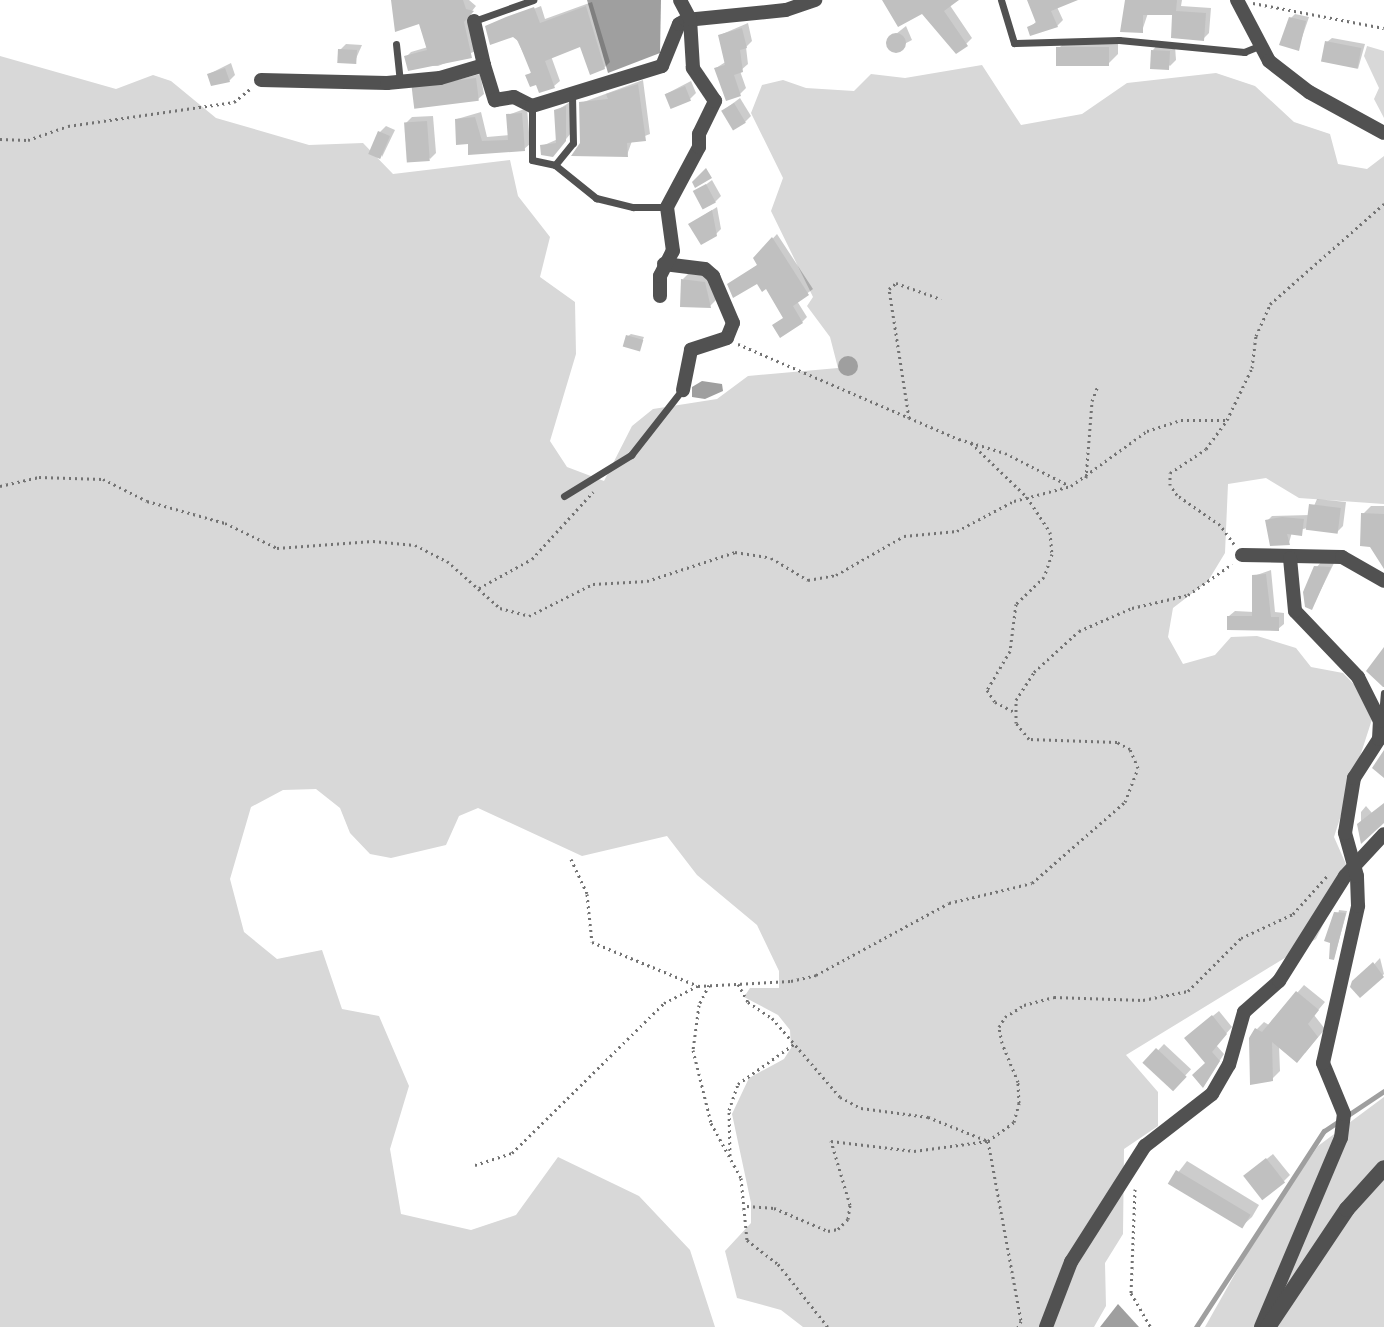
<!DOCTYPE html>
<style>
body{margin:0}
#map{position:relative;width:1384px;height:1327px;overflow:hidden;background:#fff;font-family:"Exo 2",sans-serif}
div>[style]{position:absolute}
.green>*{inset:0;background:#d8d8d8}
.water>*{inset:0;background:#9f9f9f}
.round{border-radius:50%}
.shadow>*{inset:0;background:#0003;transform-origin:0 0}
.stream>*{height:5px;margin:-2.5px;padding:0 2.5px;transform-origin:2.5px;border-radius:2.5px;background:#9f9f9f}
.building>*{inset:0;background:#c0c0c0;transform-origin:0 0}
.path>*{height:3px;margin-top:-1.5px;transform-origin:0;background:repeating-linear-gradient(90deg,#737373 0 2px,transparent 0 6px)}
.service>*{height:7px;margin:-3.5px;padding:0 3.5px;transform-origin:3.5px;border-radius:3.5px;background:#515151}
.minor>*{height:14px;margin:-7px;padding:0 7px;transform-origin:7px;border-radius:7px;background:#515151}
.tertiary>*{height:16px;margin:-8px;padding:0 8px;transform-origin:8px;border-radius:8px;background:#515151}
span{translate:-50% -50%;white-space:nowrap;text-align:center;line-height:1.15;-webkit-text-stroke:6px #fff;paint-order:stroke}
</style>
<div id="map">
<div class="green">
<i style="clip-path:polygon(1367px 46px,1384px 51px,1384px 118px,1374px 99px,1379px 88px,1364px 56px)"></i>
<i style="clip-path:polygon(0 56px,116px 89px,153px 75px,171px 81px,216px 118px,309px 145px,363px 143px,393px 174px,510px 160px,518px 196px,550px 237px,540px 277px,575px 302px,576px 354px,550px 441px,567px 467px,604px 481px,632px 426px,653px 409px,717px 399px,748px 376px,838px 368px,830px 337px,807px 306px,813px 297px,771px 211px,783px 178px,751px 113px,762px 85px,783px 80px,806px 88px,854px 91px,871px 74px,905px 78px,982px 65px,1021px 125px,1082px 114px,1127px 83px,1216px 73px,1255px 86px,1294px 122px,1330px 134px,1338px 164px,1367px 169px,1384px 156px,1384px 504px,1299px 498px,1266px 478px,1228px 484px,1225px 553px,1208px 581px,1173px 608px,1168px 637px,1183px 664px,1215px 655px,1231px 637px,1257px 636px,1296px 648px,1311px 667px,1343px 673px,1376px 707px,1334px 837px,1349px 871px,1316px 939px,1126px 1055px,1158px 1092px,1158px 1126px,1124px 1149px,1123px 1234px,1105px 1263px,1106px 1306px,1094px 1327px,803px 1327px,781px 1310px,737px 1298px,725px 1251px,751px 1223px,751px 1203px,732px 1114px,749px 1078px,784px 1059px,791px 1048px,790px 1030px,778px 1015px,744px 997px,750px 988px,779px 988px,779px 971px,757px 925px,697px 875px,667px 836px,582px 856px,478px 808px,459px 816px,446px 845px,391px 858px,370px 854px,350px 833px,340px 808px,316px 789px,283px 790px,251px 807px,230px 879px,244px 932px,277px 959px,322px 950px,342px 1009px,379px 1016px,409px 1086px,390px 1149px,401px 1214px,471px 1230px,516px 1215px,558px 1157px,639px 1196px,690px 1250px,715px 1327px,0 1327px)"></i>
<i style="clip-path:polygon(1384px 1097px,1384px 1327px,1205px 1327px,1262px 1226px,1318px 1146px)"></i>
</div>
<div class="water">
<i style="clip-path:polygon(587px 0,661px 0,660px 53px,608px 73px)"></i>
<i class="round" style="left:838px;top:356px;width:20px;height:20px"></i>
<i style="clip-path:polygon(702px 381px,722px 384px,723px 391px,705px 399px,692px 397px,692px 387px)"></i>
<i style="clip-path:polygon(1118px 1304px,1139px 1327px,1100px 1327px)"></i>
</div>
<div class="shadow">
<i style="clip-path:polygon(391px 0,469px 0,476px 6px,468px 16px,476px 51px,438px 66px,409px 66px,406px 57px,411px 52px,428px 47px,420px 21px)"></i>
<i style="clip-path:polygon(885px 0,955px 0,949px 4px,972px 38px,966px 44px,922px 11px)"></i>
<i style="clip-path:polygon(1029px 0,1070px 0,1057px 7px,1063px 20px,1057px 26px,1029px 28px,1037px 21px)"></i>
<i style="clip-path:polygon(1126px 0,1182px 0,1181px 6px,1211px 8px,1209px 33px,1203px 39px,1175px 13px,1148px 13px,1142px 31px)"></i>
<i style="clip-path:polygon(592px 2px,610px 62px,604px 68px,581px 45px,551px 56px,560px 81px,554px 86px,528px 76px,532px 71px,514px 34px,488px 27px,541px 6px,545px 19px)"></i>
<i style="clip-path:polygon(1295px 14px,1309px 17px,1298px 49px,1291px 18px)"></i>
<i style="clip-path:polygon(748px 23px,752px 41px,746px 47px,748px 64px,740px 71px,746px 88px,740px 94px,716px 68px,727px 61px,720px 35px)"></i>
<i style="clip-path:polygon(906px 26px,912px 40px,891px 51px,886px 42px)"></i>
<i style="clip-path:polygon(1118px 38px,1118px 54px,1108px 64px,1058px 49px,1068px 39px)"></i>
<i style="clip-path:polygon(1332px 38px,1365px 44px,1358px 69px,1327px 42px)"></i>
<i style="clip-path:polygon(346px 44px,362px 45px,354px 63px,340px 50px)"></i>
<i style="clip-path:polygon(1158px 44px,1175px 46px,1176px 60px,1170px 66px,1153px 50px)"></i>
<i style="clip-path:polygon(231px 63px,235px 75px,229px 81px,209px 74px)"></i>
<i style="clip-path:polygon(480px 74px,484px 94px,478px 99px,414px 91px)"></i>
<i style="clip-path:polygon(643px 80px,650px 134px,632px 141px,627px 155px,582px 143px,581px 103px)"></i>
<i style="clip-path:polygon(691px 81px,696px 93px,690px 99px,666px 94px)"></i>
<i style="clip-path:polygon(740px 98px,751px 116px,745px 122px,724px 110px)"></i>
<i style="clip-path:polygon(570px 102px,571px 133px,558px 149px,542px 146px,558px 139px,556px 111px)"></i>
<i style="clip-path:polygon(527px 108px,530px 144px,524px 149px,470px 142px,457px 119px,481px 112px,487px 137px,510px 135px,508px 115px)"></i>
<i style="clip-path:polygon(433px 116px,436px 153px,430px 159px,406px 123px,412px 117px)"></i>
<i style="clip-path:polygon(386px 126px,395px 130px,382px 157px,380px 132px)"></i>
<i style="clip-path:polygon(712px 180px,721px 196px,715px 202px,696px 192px)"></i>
<i style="clip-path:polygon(717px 207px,721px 229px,716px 234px,690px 224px)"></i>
<i style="clip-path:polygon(777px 234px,813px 289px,797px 301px,807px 317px,802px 322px,785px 317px,766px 286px,757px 281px,730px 284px,759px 264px,755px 258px)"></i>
<i style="clip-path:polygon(689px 273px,710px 277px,716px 300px,710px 306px,683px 279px)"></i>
<i style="clip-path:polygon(631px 334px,644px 337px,639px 349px,628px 336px)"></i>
<i style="clip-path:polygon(1317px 499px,1346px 502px,1343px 526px,1337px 532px,1307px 528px,1292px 532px,1289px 543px,1267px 521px,1272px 516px,1310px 515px)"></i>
<i style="clip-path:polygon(1371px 506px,1384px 506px,1384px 567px,1363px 514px)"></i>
<i style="clip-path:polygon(1322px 561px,1335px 561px,1312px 608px,1316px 568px)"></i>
<i style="clip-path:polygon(1271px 570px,1275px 612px,1284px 613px,1284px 624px,1278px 629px,1229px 616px,1235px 611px,1254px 612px,1254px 576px)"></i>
<i style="clip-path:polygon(1384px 804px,1384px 821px,1361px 841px,1361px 812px,1366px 806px,1372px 813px)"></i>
<i style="clip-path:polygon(1339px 910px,1347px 911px,1334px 958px,1332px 942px)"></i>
<i style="clip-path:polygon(1380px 958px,1384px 974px,1360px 996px,1353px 987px)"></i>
<i style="clip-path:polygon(1304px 985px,1325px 1002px,1314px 1015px,1325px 1029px,1305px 1053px,1279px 1045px,1280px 1071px,1272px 1079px,1257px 1029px,1264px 1022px,1269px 1025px)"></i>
<i style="clip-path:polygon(1219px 1011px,1232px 1027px,1216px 1045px,1224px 1054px,1204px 1085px,1208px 1062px,1193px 1032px)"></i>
<i style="left:1164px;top:1044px;width:37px;height:26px;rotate:43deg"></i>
<i style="clip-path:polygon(1273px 1154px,1290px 1175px,1284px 1181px,1252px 1171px)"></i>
<i style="clip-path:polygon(1187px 1161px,1259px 1205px,1252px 1217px,1242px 1226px,1170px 1183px)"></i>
</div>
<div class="stream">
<i style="left:1196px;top:1327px;width:234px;rotate:-56.9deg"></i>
<i style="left:1324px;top:1131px;width:72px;rotate:-33.7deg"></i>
</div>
<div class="building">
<i style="clip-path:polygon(391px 0,463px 0,466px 9px,474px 11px,464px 22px,472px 58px,408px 71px,404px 56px,427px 50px,419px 24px,395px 32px)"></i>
<i style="clip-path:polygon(882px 0,959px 0,944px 11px,968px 46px,956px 54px,922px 14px,898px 27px)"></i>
<i style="clip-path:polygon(1027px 0,1078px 0,1051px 11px,1058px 27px,1030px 36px,1027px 27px,1036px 23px)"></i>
<i style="clip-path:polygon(1125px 0,1177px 0,1176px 11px,1206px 13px,1204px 41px,1171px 38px,1172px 15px,1143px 15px,1143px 33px,1120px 32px)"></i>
<i style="clip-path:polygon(586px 6px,605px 69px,590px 75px,580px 47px,545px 61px,555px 88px,539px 93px,536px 85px,530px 87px,525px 75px,531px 73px,518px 41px,513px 37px,490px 45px,485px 26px,506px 17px,534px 7px,540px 23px)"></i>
<i style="clip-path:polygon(1289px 17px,1306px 21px,1299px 51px,1279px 45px)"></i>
<i style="clip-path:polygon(742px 28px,747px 48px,740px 50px,743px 72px,734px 75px,741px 96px,726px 101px,714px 68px,725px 65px,718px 35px)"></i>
<i class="round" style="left:886px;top:33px;width:20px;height:20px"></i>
<i style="left:1325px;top:41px;width:37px;height:21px;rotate:11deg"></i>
<i style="left:1109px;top:47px;width:19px;height:53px;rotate:90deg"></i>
<i style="left:338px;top:49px;width:19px;height:14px;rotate:3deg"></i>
<i style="left:1151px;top:50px;width:19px;height:19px;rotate:3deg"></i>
<i style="clip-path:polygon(225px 68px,230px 82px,211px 86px,207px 74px)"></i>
<i style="left:476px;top:78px;width:23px;height:65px;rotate:83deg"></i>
<i style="clip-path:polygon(638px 84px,646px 141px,627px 143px,628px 157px,571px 156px,580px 143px,579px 102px,608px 99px,606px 94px)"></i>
<i style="left:685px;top:86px;width:16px;height:22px;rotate:68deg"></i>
<i style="left:734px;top:103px;width:23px;height:15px;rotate:59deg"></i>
<i style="clip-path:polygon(566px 106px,566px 141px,553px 157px,541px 155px,540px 145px,556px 143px,554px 110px)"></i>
<i style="clip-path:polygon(522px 113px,525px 151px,468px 155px,468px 144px,456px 145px,455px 119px,475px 117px,482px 141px,508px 140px,506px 114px)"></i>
<i style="left:427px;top:121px;width:40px;height:23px;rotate:86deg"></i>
<i style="left:378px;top:131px;width:13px;height:25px;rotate:23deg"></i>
<i style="clip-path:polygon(706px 168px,712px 178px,695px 188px,692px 182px)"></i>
<i style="left:706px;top:184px;width:21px;height:15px;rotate:62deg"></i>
<i style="clip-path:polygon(712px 210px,717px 236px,701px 245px,688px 224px)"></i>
<i style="clip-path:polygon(772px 237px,809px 295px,793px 306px,803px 323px,780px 338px,772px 325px,783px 318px,766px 289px,762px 292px,757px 284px,733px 298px,727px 284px,757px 265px,753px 258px)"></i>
<i style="clip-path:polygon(681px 279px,705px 282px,711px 308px,680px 307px)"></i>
<i style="left:626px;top:335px;width:18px;height:12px;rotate:16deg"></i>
<i style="left:1309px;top:504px;width:32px;height:26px;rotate:7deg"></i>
<i style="clip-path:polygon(1361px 513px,1384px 514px,1384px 569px,1370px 547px,1360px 546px)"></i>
<i style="clip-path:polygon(1282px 517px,1304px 519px,1302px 536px,1287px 534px,1290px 545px,1270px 546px,1265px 520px)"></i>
<i style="clip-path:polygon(1314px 566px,1331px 567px,1312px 610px,1305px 607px,1303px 592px)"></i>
<i style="clip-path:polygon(1266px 574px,1271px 617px,1279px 617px,1279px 631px,1227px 630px,1227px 616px,1252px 616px,1252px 575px)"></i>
<i style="clip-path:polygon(1384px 647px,1384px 687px,1383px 687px,1366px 671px)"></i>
<i style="clip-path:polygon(1384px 750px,1384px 778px,1372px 768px)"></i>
<i style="clip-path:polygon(1384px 803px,1384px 823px,1361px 844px,1357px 824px)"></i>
<i style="clip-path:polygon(1334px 912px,1346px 913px,1334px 960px,1329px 959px,1330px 943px,1324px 941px)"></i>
<i style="clip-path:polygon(1373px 962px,1384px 977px,1360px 998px,1350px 987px,1352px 981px)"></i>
<i style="clip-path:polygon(1296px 991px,1319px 1010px,1308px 1024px,1318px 1037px,1297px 1063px,1272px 1042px,1273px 1081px,1250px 1085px,1249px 1038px,1255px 1028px,1262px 1032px)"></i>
<i style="clip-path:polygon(1212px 1015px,1227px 1034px,1212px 1052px,1220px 1061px,1203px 1088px,1192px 1075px,1205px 1063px,1184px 1038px)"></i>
<i style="left:1156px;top:1048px;width:42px;height:20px;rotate:43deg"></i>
<i style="left:1266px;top:1158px;width:31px;height:29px;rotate:52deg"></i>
<i style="left:1176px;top:1170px;width:87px;height:16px;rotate:31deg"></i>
</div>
<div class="path">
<i style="left:1253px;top:3px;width:133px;rotate:10.8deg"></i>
<i style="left:0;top:139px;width:28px;rotate:2deg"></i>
<i style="left:28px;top:140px;width:42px;rotate:-19.3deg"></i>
<i style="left:68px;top:126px;width:168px;rotate:-8.2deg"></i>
<i style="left:234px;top:102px;width:21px;rotate:-39deg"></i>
<i style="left:738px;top:344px;width:241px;rotate:23.3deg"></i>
<i style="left:959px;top:439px;width:48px;rotate:16.9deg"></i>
<i style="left:1005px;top:453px;width:71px;rotate:26.9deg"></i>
<i style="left:909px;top:418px;width:131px;rotate:-98.8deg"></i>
<i style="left:889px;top:289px;width:9px;rotate:-41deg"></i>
<i style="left:896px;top:283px;width:48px;rotate:19.6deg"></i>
<i style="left:971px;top:443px;width:78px;rotate:44deg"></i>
<i style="left:1027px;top:497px;width:42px;rotate:56.7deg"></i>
<i style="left:1050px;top:532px;width:22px;rotate:85deg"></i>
<i style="left:1052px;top:554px;width:24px;rotate:109deg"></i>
<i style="left:1044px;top:577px;width:39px;rotate:136deg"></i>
<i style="left:1016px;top:604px;width:47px;rotate:97.3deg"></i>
<i style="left:1010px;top:651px;width:45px;rotate:120.5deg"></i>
<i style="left:987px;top:690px;width:14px;rotate:56deg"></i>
<i style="left:995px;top:702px;width:20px;rotate:27deg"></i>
<i style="left:1086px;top:478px;width:77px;rotate:-85.5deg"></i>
<i style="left:1092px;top:401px;width:17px;rotate:-69deg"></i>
<i style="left:0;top:486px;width:40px;rotate:-13deg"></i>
<i style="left:39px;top:477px;width:64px;rotate:1.8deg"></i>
<i style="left:103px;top:479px;width:49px;rotate:26.6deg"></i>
<i style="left:147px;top:501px;width:81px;rotate:15.8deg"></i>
<i style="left:225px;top:523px;width:58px;rotate:25.7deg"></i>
<i style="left:277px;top:548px;width:96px;rotate:-4.2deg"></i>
<i style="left:373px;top:541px;width:42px;rotate:5.4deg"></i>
<i style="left:415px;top:545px;width:36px;rotate:27deg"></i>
<i style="left:447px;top:561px;width:71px;rotate:41.6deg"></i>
<i style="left:500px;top:608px;width:30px;rotate:15deg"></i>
<i style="left:529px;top:616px;width:72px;rotate:-26.6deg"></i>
<i style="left:593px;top:584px;width:54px;rotate:-3.2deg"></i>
<i style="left:647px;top:581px;width:93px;rotate:-18.2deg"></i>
<i style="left:735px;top:552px;width:36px;rotate:9deg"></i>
<i style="left:771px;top:558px;width:43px;rotate:30.7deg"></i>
<i style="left:808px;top:580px;width:28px;rotate:-10deg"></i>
<i style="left:836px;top:575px;width:78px;rotate:-29.8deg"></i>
<i style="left:904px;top:536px;width:53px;rotate:-5.4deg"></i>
<i style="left:957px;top:531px;width:64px;rotate:-27.8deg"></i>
<i style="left:1014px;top:501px;width:59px;rotate:-14.7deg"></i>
<i style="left:1071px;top:486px;width:94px;rotate:-35.9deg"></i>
<i style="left:1147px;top:431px;width:36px;rotate:-18deg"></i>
<i style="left:1181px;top:420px;width:46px"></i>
<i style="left:1234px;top:544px;width:24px;rotate:-126deg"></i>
<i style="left:1220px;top:525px;width:52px;rotate:-145.1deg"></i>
<i style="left:1177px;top:495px;width:12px;rotate:-125deg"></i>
<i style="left:1170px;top:485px;width:12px;rotate:-90deg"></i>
<i style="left:1170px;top:473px;width:43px;rotate:-33.7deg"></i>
<i style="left:1206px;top:449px;width:36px;rotate:-54deg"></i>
<i style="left:1227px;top:420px;width:58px;rotate:-64.3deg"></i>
<i style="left:1252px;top:368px;width:32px;rotate:-83deg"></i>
<i style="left:1256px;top:336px;width:35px;rotate:-66deg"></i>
<i style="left:1270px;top:304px;width:152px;rotate:-41.3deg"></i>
<i style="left:479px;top:588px;width:60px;rotate:-28.7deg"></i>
<i style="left:532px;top:559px;width:91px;rotate:-47.7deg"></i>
<i style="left:571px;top:859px;width:38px;rotate:65deg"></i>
<i style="left:587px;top:894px;width:48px;rotate:84.1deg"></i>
<i style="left:592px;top:942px;width:115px;rotate:22.5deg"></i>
<i style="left:738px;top:984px;width:21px;rotate:61deg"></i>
<i style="left:748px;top:1002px;width:29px;rotate:34deg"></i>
<i style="left:772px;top:1018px;width:104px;rotate:49.3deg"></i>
<i style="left:840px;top:1097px;width:24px;rotate:28deg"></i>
<i style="left:861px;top:1108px;width:68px;rotate:7.7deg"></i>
<i style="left:928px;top:1117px;width:65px;rotate:21.8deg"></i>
<i style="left:988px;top:1141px;width:183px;rotate:79.6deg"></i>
<i style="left:1021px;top:1321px;width:7px;rotate:117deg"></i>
<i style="left:709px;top:985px;width:22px;rotate:117deg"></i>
<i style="left:699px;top:1005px;width:45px;rotate:97.6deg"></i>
<i style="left:693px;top:1050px;width:75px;rotate:76.1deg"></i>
<i style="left:711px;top:1123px;width:63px;rotate:61.4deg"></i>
<i style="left:741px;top:1178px;width:62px;rotate:84.5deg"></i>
<i style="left:747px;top:1240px;width:39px;rotate:38deg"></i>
<i style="left:778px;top:1264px;width:80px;rotate:51.6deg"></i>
<i style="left:730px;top:1156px;width:46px;rotate:-91.2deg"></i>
<i style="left:729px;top:1110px;width:28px;rotate:-71deg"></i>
<i style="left:738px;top:1084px;width:69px;rotate:-35.5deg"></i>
<i style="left:475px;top:1165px;width:39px;rotate:-18deg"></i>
<i style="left:512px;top:1153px;width:214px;rotate:-44.6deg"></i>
<i style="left:664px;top:1003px;width:38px;rotate:-27deg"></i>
<i style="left:698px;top:986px;width:93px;rotate:-3.1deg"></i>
<i style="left:791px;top:981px;width:26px;rotate:-13deg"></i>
<i style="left:816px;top:975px;width:151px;rotate:-28.4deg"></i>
<i style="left:949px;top:903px;width:85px;rotate:-13.5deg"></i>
<i style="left:1032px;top:883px;width:123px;rotate:-41.1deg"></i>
<i style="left:1125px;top:802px;width:36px;rotate:-69deg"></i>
<i style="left:1138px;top:768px;width:21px;rotate:-113deg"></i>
<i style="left:1130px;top:749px;width:15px;rotate:-152deg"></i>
<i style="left:1117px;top:742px;width:88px;rotate:-178deg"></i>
<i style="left:1029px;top:739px;width:21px;rotate:-129deg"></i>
<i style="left:1016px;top:723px;width:23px;rotate:-90deg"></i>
<i style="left:1016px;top:700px;width:33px;rotate:-57deg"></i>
<i style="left:1034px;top:672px;width:61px;rotate:-42.3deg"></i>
<i style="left:1079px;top:631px;width:58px;rotate:-23.5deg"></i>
<i style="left:1132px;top:608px;width:57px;rotate:-13.1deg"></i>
<i style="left:1188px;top:595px;width:54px;rotate:-35.2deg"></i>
<i style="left:1135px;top:1189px;width:104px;rotate:92.2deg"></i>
<i style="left:1131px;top:1293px;width:39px;rotate:60deg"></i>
<i style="left:747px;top:1206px;width:27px;rotate:4deg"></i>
<i style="left:774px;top:1208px;width:59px;rotate:23.1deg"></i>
<i style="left:828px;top:1231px;width:10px;rotate:-11deg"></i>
<i style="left:838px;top:1229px;width:14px;rotate:-45deg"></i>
<i style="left:848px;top:1219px;width:14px;rotate:-82deg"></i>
<i style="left:850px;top:1205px;width:67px;rotate:-106.5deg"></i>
<i style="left:831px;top:1141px;width:84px;rotate:6.9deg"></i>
<i style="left:914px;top:1151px;width:75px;rotate:-7.7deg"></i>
<i style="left:988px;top:1141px;width:32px;rotate:-36deg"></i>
<i style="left:1014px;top:1122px;width:20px;rotate:-75deg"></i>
<i style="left:1019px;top:1103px;width:21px;rotate:-93deg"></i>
<i style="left:1018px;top:1082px;width:42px;rotate:-112.3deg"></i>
<i style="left:1002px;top:1043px;width:16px;rotate:-101deg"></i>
<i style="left:999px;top:1027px;width:12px;rotate:-59deg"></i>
<i style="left:1005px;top:1017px;width:22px;rotate:-32deg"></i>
<i style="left:1024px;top:1005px;width:31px;rotate:-15deg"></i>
<i style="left:1054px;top:997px;width:89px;rotate:1.9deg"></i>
<i style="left:1143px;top:1000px;width:46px;rotate:-11.3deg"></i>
<i style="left:1188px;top:991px;width:75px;rotate:-45deg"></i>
<i style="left:1241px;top:938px;width:57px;rotate:-24.8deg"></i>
<i style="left:1293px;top:914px;width:52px;rotate:-48.1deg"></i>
</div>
<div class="service">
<i style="left:1001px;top:0;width:45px;rotate:73.2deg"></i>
<i style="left:1014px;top:43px;width:105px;rotate:-1.6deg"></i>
<i style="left:1119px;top:40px;width:126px;rotate:5.5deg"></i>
<i style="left:1244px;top:52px;width:16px;rotate:-22deg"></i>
<i style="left:474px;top:21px;width:63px;rotate:-19.6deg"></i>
<i style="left:396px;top:44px;width:37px;rotate:84deg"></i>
<i style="left:532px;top:106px;width:54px;rotate:90deg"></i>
<i style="left:532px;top:160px;width:24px;rotate:12deg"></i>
<i style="left:555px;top:165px;width:53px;rotate:38.8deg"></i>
<i style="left:596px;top:198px;width:38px;rotate:14deg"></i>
<i style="left:633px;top:207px;width:34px"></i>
<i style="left:555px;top:165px;width:28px;rotate:-51deg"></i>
<i style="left:573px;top:143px;width:49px;rotate:-91.2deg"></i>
<i style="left:564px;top:496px;width:79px;rotate:-31.5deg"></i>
<i style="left:631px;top:455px;width:83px;rotate:-51.9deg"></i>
<i style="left:1382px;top:715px;width:22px;rotate:-85deg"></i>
</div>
<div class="minor">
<i style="left:1237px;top:0;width:69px;rotate:62.3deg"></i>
<i style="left:1269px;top:61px;width:51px;rotate:37.8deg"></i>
<i style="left:1309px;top:92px;width:85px;rotate:28.7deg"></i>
<i style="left:474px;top:21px;width:45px;rotate:77.2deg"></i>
<i style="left:261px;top:80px;width:126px;rotate:1.4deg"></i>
<i style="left:387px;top:83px;width:53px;rotate:-5.4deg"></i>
<i style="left:440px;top:78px;width:46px;rotate:-16.5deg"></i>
<i style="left:484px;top:65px;width:37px;rotate:73deg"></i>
<i style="left:495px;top:100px;width:19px;rotate:-9deg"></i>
<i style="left:514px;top:97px;width:20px;rotate:27deg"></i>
<i style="left:532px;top:106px;width:136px;rotate:-17.1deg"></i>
<i style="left:662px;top:66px;width:45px;rotate:-68deg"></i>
<i style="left:679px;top:24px;width:8px;rotate:-30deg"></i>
<i style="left:686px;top:20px;width:100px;rotate:-5.7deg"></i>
<i style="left:786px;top:10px;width:31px;rotate:-19deg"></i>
<i style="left:664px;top:264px;width:41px;rotate:7deg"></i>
<i style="left:705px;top:269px;width:11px;rotate:41deg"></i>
<i style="left:713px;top:276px;width:51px;rotate:66.9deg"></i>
<i style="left:733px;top:323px;width:16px;rotate:112deg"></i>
<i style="left:727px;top:338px;width:38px;rotate:162deg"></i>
<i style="left:691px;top:350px;width:41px;rotate:101.3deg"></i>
<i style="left:660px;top:296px;width:20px;rotate:-90deg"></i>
<i style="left:660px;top:276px;width:28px;rotate:-63deg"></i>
<i style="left:673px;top:251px;width:44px;rotate:-97.8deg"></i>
<i style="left:667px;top:207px;width:68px;rotate:-61.9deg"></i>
<i style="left:699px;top:147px;width:13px;rotate:-90deg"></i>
<i style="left:699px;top:134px;width:37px;rotate:-64deg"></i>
<i style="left:715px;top:101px;width:40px;rotate:-124deg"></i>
<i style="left:693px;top:68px;width:49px;rotate:-93.5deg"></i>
<i style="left:690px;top:19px;width:21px;rotate:-118deg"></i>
<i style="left:1242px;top:555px;width:100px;rotate:1.1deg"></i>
<i style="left:1342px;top:557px;width:48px;rotate:29.7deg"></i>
<i style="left:1046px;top:1327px;width:70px;rotate:-69deg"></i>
<i style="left:1071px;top:1262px;width:138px;rotate:-57.5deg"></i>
<i style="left:1145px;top:1146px;width:85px;rotate:-37.8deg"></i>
<i style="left:1212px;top:1094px;width:34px;rotate:-60deg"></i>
<i style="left:1229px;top:1065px;width:55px;rotate:-74.2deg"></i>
<i style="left:1244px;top:1012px;width:47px;rotate:-41.5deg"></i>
<i style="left:1279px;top:981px;width:124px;rotate:-57.8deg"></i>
<i style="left:1345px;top:876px;width:57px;rotate:-47.1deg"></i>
<i style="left:1261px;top:1327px;width:205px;rotate:-67.1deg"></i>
<i style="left:1341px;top:1138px;width:24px;rotate:-83deg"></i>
<i style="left:1344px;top:1114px;width:55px;rotate:-112.4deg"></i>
<i style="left:1323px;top:1063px;width:161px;rotate:-77.4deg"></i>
<i style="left:1358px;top:906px;width:30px;rotate:-92deg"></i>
<i style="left:1357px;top:876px;width:45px;rotate:-105.6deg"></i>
<i style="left:1345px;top:833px;width:56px;rotate:-80.7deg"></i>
<i style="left:1354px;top:778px;width:46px;rotate:-57.3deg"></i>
<i style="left:1379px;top:739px;width:18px;rotate:-87deg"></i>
<i style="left:1380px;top:721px;width:49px;rotate:-116.6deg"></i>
<i style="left:1358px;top:677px;width:91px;rotate:-133.7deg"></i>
<i style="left:1295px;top:611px;width:53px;rotate:-95.4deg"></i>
</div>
<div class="tertiary">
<i style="left:1268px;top:1327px;width:142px;rotate:-56.2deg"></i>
<i style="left:1347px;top:1209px;width:55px;rotate:-47.9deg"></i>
</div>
</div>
